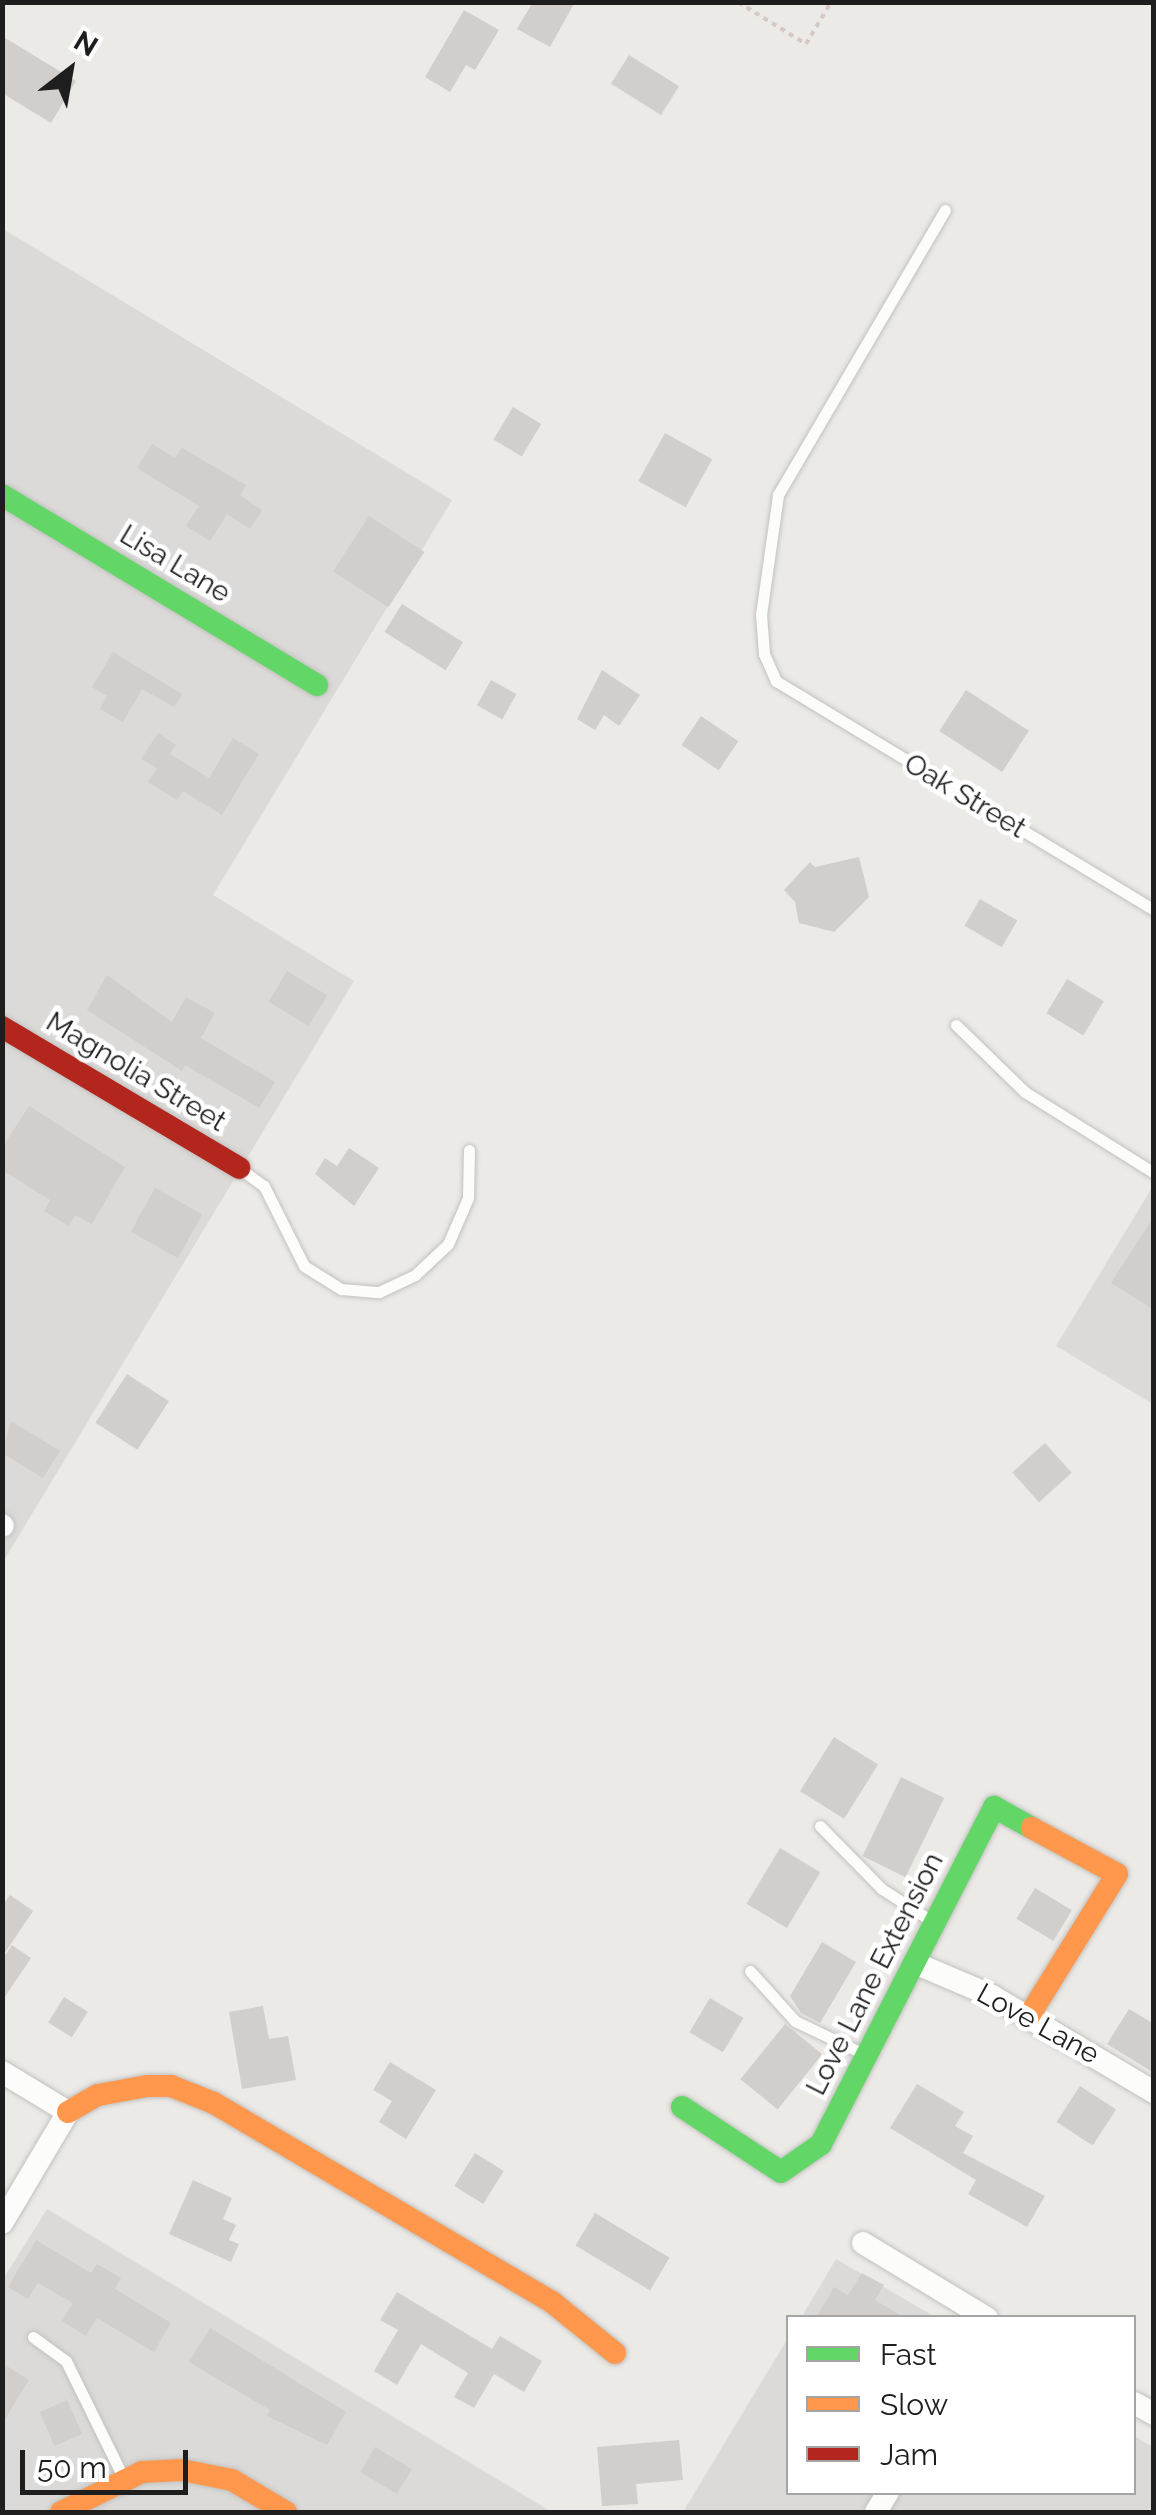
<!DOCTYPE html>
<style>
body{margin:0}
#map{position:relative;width:1156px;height:2515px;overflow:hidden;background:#eceae7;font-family:Raleway,sans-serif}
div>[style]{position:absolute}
.residential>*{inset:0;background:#dbdad8}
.building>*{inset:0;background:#d1cecc;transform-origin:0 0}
.path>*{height:4px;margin-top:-2px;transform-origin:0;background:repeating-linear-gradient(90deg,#d5c8c7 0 5px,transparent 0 10px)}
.roads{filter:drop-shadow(0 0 2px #c2c1bf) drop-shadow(0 0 2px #c2c1bf)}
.lane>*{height:11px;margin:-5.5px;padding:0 5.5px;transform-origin:5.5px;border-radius:5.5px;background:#fcfcfb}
.street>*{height:22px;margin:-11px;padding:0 11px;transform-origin:11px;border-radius:11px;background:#fcfcfb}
.fast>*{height:22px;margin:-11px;padding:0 11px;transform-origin:11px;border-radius:11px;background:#63d668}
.slow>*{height:22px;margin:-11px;padding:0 11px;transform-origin:11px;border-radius:11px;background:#ff974d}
.jam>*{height:22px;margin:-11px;padding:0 11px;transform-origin:11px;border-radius:11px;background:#b3261e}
span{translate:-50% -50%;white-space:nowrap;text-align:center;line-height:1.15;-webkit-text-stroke:9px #fff;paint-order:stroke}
.street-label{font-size:28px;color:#1e1e1e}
.frame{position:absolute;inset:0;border:5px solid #1e1e1e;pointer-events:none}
.legend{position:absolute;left:786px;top:2315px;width:350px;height:180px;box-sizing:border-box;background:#fff;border:2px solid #a5a5a5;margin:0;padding:12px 18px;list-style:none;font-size:30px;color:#1e1e1e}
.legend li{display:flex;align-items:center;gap:20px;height:50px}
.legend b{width:50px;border:2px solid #a5a5a5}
.north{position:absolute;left:20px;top:20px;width:100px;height:100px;-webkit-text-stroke:8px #fff;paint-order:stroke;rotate:31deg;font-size:28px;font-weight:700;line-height:40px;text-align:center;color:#1e1e1e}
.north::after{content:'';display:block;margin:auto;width:35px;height:45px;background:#1e1e1e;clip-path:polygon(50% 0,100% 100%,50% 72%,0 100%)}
.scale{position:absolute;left:20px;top:2450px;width:168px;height:45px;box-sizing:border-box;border:5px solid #1e1e1e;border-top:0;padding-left:12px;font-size:30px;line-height:35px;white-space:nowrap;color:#1e1e1e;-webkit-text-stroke:8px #fff;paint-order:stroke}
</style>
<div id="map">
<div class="residential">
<i style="clip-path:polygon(3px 229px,452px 500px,213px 895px,354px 981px,3px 1562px)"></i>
<i style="clip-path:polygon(1153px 1186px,1153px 1404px,1056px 1346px)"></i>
<i style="clip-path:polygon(47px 2209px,552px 2512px,3px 2512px,2px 2281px)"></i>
<i style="clip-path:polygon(836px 2259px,935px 2317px,801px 2318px)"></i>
<i style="clip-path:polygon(788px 2338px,788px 2492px,1134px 2492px,1134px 2436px,1153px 2447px,1153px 2512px,683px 2512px)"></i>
</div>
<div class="building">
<i style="clip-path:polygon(533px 2px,575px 2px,550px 47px,517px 29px)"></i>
<i style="clip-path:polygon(464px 10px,499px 30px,475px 70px,466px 65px,450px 92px,425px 77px)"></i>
<i style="clip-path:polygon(2px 36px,76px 81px,51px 123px,2px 93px)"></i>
<i style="left:629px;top:55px;width:59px;height:34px;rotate:32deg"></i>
<i style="left:513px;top:407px;width:33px;height:38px;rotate:31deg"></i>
<i style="left:665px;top:433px;width:54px;height:55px;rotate:29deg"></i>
<i style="clip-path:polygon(152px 444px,175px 458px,182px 448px,246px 485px,240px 495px,262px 510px,250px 529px,227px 514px,210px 541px,186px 526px,199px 506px,137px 468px)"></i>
<i style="left:369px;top:516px;width:66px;height:66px;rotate:33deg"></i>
<i style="left:402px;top:604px;width:72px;height:33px;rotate:32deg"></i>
<i style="clip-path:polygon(113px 652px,182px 694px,174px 707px,142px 689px,123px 722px,100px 709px,107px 696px,92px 687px)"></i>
<i style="clip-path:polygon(602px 670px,640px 695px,619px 726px,604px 715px,595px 730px,577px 719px)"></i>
<i style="left:491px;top:680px;width:29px;height:29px;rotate:29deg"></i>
<i style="left:966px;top:690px;width:75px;height:49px;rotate:33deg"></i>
<i style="left:701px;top:716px;width:45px;height:35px;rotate:34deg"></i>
<i style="clip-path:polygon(158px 733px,176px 745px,170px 754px,209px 778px,233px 738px,259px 754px,222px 815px,183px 791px,177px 800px,148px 782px,157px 768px,141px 759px)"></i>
<i style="clip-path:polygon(859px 857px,869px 897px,834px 932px,799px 923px,795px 902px,784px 890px,810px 862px,815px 867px)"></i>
<i style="left:980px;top:899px;width:43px;height:31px;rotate:30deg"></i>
<i style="left:287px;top:971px;width:47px;height:36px;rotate:31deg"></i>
<i style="clip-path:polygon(107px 975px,172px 1022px,186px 997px,215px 1013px,201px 1038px,275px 1082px,259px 1108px,185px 1065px,182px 1071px,87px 1010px)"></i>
<i style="left:1067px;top:979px;width:43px;height:40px;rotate:31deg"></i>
<i style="clip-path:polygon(29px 1106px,125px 1167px,92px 1224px,75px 1215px,69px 1226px,44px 1211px,50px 1200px,2px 1170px,2px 1148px)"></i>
<i style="clip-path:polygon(349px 1148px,379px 1168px,354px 1206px,315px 1174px,325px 1158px,337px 1166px)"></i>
<i style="left:155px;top:1188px;width:54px;height:50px;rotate:29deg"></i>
<i style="clip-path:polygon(1154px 1217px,1154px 1310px,1111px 1283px)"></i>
<i style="left:127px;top:1374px;width:50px;height:58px;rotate:33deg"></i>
<i style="clip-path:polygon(11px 1421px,60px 1451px,43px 1478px,2px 1453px)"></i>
<i style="left:1045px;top:1443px;width:40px;height:44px;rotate:48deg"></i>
<i style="left:834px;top:1737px;width:52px;height:64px;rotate:32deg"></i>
<i style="left:901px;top:1777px;width:48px;height:88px;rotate:26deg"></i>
<i style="left:780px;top:1848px;width:47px;height:65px;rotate:31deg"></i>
<i style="left:1035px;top:1888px;width:43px;height:36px;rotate:31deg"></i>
<i style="clip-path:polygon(10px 1895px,33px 1911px,2px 1957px,2px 1906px)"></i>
<i style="clip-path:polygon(822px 1942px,856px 1962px,820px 2023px,801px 2013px,790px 1996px)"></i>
<i style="clip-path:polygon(12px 1945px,31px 1958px,2px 2001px,2px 1960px)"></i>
<i style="left:64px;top:1997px;width:28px;height:30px;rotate:32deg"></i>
<i style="left:710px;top:1998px;width:39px;height:40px;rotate:31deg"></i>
<i style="clip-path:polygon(263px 2006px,269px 2039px,288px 2036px,296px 2080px,242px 2089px,229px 2012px)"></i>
<i style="clip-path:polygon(1129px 2009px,1154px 2024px,1154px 2073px,1107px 2044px)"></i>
<i style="left:785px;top:2024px;width:48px;height:71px;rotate:39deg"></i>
<i style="clip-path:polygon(390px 2062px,436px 2090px,406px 2139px,379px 2122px,392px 2101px,373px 2090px)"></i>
<i style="clip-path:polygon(917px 2084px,964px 2112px,955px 2126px,973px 2136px,963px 2153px,1045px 2196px,1027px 2227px,968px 2194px,976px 2180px,890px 2128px)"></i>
<i style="left:1080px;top:2086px;width:43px;height:43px;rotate:33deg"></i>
<i style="left:475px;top:2153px;width:34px;height:39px;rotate:32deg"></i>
<i style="clip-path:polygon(193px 2180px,232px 2198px,223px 2219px,236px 2225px,229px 2240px,239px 2244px,231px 2262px,169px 2234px)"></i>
<i style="left:595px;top:2213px;width:87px;height:38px;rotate:31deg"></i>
<i style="clip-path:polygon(36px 2240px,91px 2273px,97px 2264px,121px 2278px,115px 2289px,171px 2323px,154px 2352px,97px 2318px,86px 2336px,62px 2321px,73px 2303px,38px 2283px,28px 2299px,8px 2287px)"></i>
<i style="clip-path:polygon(862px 2273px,884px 2285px,875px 2300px,905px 2318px,816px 2318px,834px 2287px,848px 2295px)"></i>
<i style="clip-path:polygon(397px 2292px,492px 2349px,500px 2336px,542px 2361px,524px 2392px,494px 2374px,474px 2408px,454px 2397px,468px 2373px,421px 2344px,397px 2385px,374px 2371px,398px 2330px,380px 2320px)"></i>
<i style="clip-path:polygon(210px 2328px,346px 2412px,327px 2445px,267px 2416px,270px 2410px,189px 2362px)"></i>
<i style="clip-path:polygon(2px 2363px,29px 2380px,2px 2424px)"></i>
<i style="left:67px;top:2400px;width:37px;height:30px;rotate:66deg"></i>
<i style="clip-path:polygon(679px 2440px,683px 2480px,636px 2484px,638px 2504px,602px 2506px,597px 2447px)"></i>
<i style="left:375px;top:2447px;width:43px;height:29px;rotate:31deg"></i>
</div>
<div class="path">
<i style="left:738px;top:2px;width:80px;rotate:31.7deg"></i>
<i style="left:806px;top:44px;width:49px;rotate:-59.2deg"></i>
</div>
<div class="roads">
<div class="lane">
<i style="left:945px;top:210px;width:330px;rotate:120.4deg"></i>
<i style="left:778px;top:495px;width:120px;rotate:98.1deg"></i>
<i style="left:761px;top:614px;width:40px;rotate:85.7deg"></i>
<i style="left:764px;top:654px;width:30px;rotate:66deg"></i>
<i style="left:776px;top:681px;width:442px;rotate:31.2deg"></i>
<i style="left:956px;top:1025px;width:96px;rotate:44.2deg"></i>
<i style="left:1025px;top:1092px;width:152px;rotate:32.1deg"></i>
<i style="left:239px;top:1168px;width:31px;rotate:36deg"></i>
<i style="left:264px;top:1186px;width:89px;rotate:63.4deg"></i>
<i style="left:304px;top:1266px;width:44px;rotate:31.9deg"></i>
<i style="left:341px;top:1289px;width:38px;rotate:5deg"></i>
<i style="left:379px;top:1292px;width:40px;rotate:-25deg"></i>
<i style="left:415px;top:1275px;width:45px;rotate:-43.2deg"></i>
<i style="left:448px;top:1244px;width:50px;rotate:-66.5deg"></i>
<i style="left:468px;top:1198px;width:48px;rotate:-88.8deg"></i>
<i style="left:820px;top:1826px;width:88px;rotate:45.5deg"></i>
<i style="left:882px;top:1889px;width:61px;rotate:32.9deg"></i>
<i style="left:750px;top:1971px;width:67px;rotate:48deg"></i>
<i style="left:795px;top:2021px;width:79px;rotate:25.6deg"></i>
<i style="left:33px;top:2337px;width:41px;rotate:36deg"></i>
<i style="left:66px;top:2361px;width:129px;rotate:63.8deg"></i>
</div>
<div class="street">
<i style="left:2px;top:1525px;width:1px;rotate:45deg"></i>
<i style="left:917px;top:1964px;width:82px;rotate:23.1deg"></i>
<i style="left:992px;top:1996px;width:188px;rotate:30.7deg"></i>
<i style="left:2px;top:2072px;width:77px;rotate:31.2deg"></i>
<i style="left:68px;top:2112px;width:129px;rotate:120.7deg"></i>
<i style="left:863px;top:2243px;width:145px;rotate:31.2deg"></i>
<i style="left:1134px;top:2403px;width:23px;rotate:29deg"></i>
<i style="left:876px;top:2512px;width:23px;rotate:-59deg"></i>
</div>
<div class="fast">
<i style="left:2px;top:495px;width:368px;rotate:31.1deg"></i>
<i style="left:682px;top:2107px;width:118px;rotate:33.3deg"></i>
<i style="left:781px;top:2172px;width:49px;rotate:-35deg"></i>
<i style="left:821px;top:2144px;width:379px;rotate:-62.8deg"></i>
<i style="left:994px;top:1807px;width:43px;rotate:28.9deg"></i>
</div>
<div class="slow">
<i style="left:1029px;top:2016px;width:167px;rotate:-58.2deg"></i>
<i style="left:1117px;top:1874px;width:97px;rotate:-151.6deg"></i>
<i style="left:68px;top:2112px;width:34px;rotate:-30deg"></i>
<i style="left:98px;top:2095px;width:50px;rotate:-10.4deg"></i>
<i style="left:147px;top:2086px;width:24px"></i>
<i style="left:171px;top:2086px;width:46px;rotate:21.6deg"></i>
<i style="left:214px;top:2103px;width:392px;rotate:30.5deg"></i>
<i style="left:552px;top:2302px;width:81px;rotate:39deg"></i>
<i style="left:61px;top:2512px;width:90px;rotate:-26.3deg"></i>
<i style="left:142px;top:2472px;width:40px;rotate:-2.9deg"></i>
<i style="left:182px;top:2470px;width:51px;rotate:11.3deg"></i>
<i style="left:232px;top:2480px;width:63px;rotate:30.7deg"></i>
</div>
<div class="jam">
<i style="left:2px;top:1027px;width:276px;rotate:30.7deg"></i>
</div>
</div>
<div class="street-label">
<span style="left:175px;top:564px;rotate:31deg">Lisa Lane</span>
<span style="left:965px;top:796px;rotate:31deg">Oak Street</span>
<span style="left:136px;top:1072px;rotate:31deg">Magnolia Street</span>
<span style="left:875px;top:1974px;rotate:-63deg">Love Lane Extension</span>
<span style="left:1038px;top:2024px;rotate:29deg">Love Lane</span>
</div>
<div class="frame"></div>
<ul class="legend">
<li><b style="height:12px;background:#63d668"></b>Fast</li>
<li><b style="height:12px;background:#ff974d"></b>Slow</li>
<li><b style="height:12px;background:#b3261e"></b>Jam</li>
</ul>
<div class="north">N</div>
<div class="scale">50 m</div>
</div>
